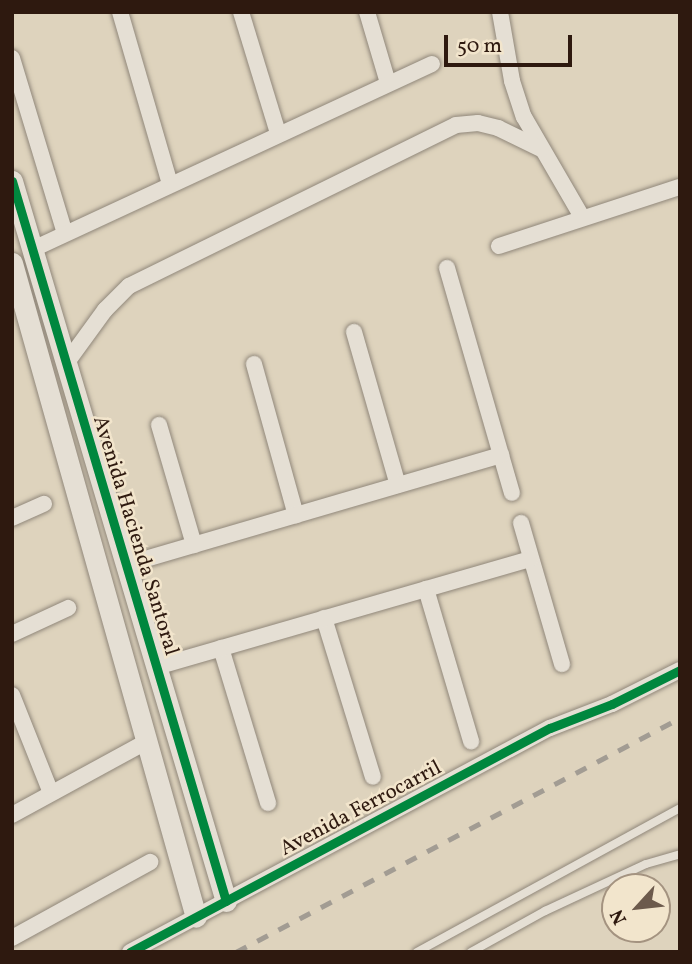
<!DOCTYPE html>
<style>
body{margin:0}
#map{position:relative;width:692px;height:964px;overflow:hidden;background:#ded3bd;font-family:Vollkorn,serif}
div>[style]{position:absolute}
.roads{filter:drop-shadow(0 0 2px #90877a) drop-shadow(0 0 2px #90877a)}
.lane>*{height:8px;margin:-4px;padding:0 4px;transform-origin:4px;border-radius:4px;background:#e5dfd4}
.street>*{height:16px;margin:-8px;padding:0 8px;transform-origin:8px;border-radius:8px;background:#e5dfd4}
.secondary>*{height:21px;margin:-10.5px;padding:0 10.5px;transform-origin:10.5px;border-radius:10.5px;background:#e5dfd4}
.rail>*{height:5px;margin-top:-2.5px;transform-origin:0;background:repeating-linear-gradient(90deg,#a29c93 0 12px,transparent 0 24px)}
.cycleway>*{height:9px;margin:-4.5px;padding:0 4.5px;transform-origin:4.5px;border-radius:4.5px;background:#00873e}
span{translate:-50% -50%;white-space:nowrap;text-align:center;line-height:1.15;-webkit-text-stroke:5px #f2e5cc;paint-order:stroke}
.street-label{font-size:21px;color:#2e190f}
.frame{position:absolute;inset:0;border:14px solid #2e190f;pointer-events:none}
.north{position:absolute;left:601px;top:873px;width:70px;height:70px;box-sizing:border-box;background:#f2e5cc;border:2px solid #a49380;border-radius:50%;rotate:243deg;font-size:19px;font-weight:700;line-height:28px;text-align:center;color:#2e190f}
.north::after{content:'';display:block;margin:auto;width:24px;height:32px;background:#6c5a4c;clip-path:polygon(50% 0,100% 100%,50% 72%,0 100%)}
.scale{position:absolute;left:444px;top:35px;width:128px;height:32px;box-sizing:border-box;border:4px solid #2e190f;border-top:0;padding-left:9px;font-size:21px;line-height:24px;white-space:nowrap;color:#2e190f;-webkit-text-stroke:5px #f2e5cc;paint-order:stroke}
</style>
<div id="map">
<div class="roads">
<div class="lane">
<i style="left:417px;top:952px;width:300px;rotate:-28.7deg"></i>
<i style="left:471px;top:952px;width:85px;rotate:-29deg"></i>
<i style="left:545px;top:911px;width:111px;rotate:-25deg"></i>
<i style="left:646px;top:864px;width:35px;rotate:-16deg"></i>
</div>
<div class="street">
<i style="left:120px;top:12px;width:179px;rotate:73.8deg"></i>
<i style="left:241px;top:12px;width:127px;rotate:73deg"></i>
<i style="left:367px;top:12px;width:74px;rotate:73.5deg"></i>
<i style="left:500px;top:12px;width:70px;rotate:80.1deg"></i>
<i style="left:512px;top:81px;width:38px;rotate:72deg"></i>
<i style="left:524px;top:117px;width:116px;rotate:59.9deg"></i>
<i style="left:12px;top:58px;width:183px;rotate:73.2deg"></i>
<i style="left:499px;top:246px;width:190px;rotate:-18.1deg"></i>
<i style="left:31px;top:250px;width:442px;rotate:-24.9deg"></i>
<i style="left:447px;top:268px;width:234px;rotate:73.9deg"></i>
<i style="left:354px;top:332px;width:159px;rotate:74deg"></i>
<i style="left:254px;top:364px;width:157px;rotate:74.5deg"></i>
<i style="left:65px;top:365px;width:68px;rotate:-54deg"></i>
<i style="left:105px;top:310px;width:34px;rotate:-45deg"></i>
<i style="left:129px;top:286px;width:364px;rotate:-26.2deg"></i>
<i style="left:456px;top:125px;width:22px;rotate:-5deg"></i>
<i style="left:478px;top:123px;width:21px;rotate:14deg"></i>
<i style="left:498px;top:128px;width:48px;rotate:26deg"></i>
<i style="left:159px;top:425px;width:125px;rotate:73.7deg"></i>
<i style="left:12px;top:518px;width:35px;rotate:-24deg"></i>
<i style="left:521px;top:523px;width:147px;rotate:73.8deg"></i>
<i style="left:125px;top:565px;width:392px;rotate:-16.3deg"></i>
<i style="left:426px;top:589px;width:159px;rotate:73.5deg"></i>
<i style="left:324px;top:618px;width:166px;rotate:72.9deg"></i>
<i style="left:12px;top:634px;width:62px;rotate:-24.9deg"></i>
<i style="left:221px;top:648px;width:162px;rotate:73.1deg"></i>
<i style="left:156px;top:667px;width:390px;rotate:-16.1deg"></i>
<i style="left:12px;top:695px;width:105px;rotate:68.3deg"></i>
<i style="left:12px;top:815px;width:153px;rotate:-28.6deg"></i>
<i style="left:12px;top:938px;width:158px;rotate:-28.8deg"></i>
<i style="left:130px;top:952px;width:476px;rotate:-28.1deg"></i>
<i style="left:550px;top:728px;width:66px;rotate:-21.2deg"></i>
<i style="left:612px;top:704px;width:76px;rotate:-26.6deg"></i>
</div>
<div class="secondary">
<i style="left:12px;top:181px;width:751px;rotate:73.45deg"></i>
<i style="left:12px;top:263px;width:679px;rotate:74.29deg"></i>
</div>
</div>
<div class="rail">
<i style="left:236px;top:952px;width:502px;rotate:-27.79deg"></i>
</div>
<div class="cycleway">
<i style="left:12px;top:181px;width:751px;rotate:73.45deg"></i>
<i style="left:130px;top:952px;width:476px;rotate:-28.1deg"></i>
<i style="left:550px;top:728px;width:66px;rotate:-21.2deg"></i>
<i style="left:612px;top:704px;width:76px;rotate:-26.6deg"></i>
</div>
<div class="street-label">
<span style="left:135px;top:536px;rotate:73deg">Avenida Hacienda Santoral</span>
<span style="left:361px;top:809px;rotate:-28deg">Avenida Ferrocarril</span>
</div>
<div class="frame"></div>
<div class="north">N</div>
<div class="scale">50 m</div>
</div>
